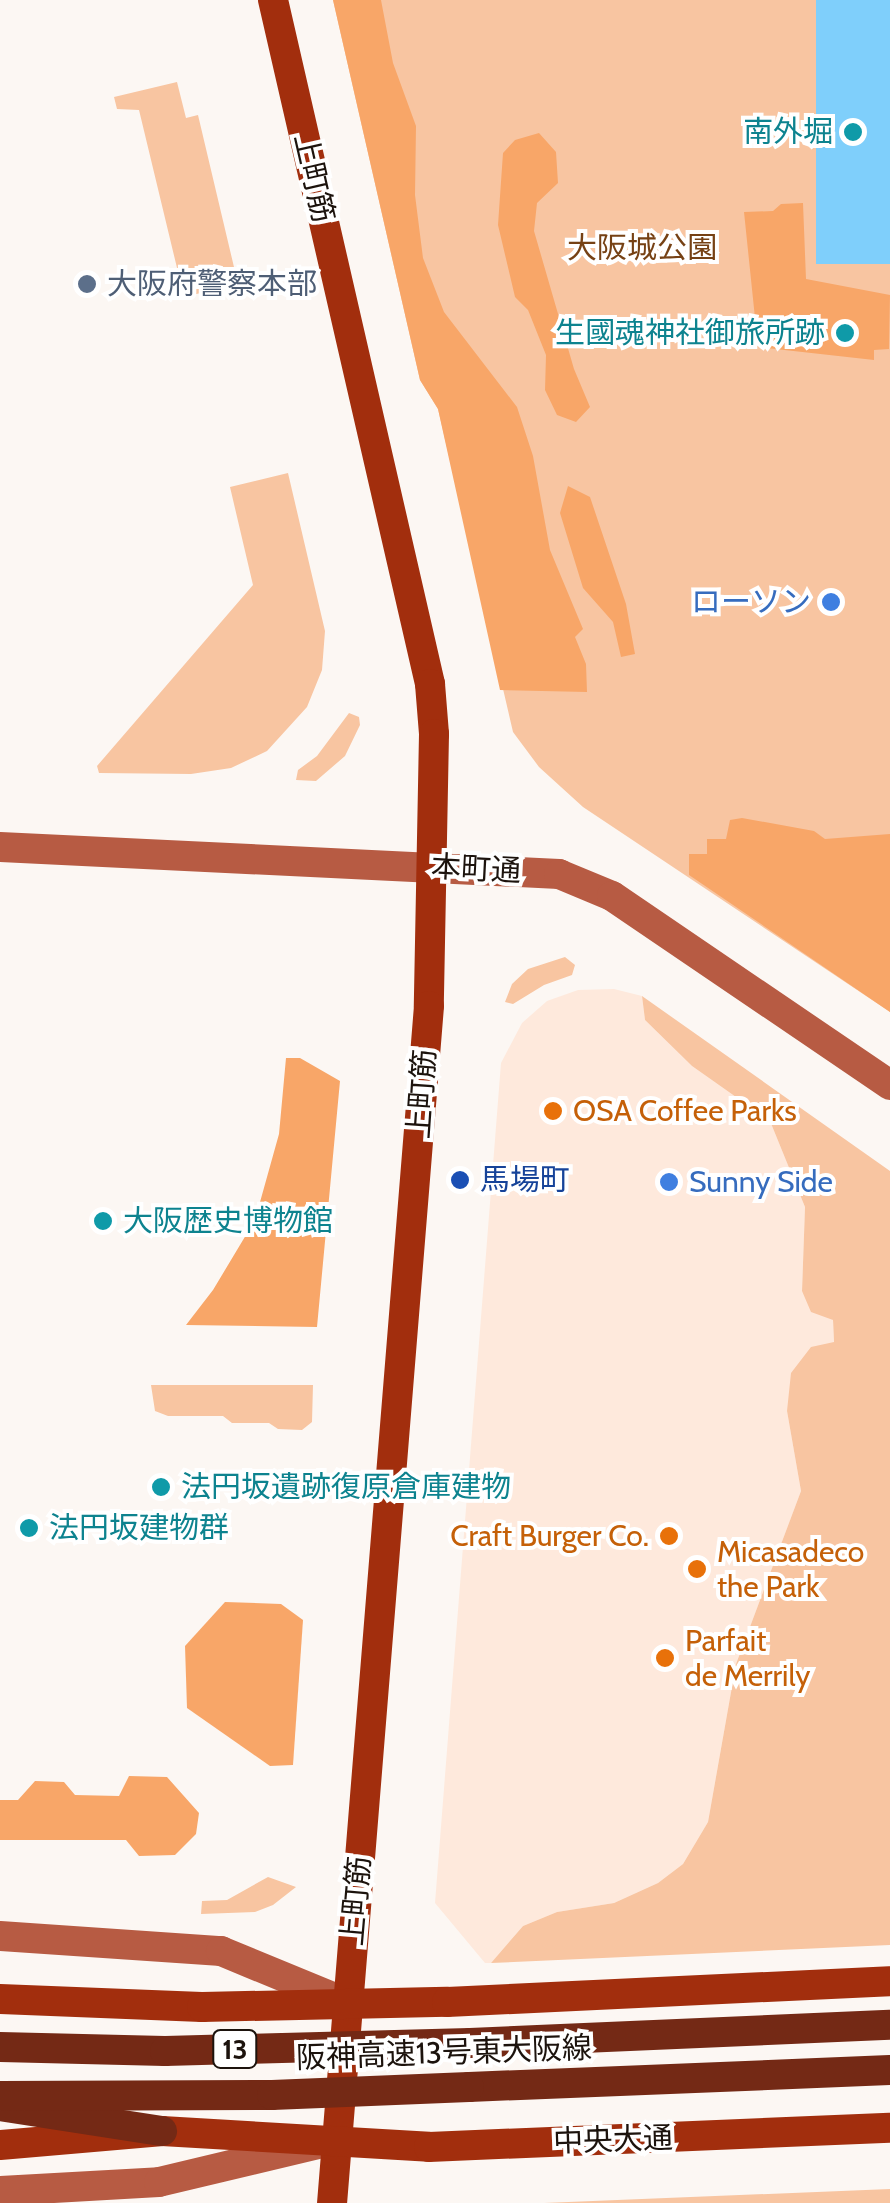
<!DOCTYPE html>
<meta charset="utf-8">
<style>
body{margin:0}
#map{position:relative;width:890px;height:2203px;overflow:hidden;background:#fcf7f3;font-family:Cabin,"Noto Sans JP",sans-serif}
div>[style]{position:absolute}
.built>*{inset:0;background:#fee9dc}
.green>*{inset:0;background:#f8c5a1}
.forest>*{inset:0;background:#f8a668}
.water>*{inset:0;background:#7fcffb;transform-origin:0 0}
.secondary>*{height:30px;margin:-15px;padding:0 15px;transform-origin:15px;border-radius:15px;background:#b75b43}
.primary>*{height:30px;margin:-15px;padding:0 15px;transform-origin:15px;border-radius:15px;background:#a22e0d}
.highway>*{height:30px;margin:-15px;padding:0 15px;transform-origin:15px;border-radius:15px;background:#742915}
.highway-bridge>*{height:30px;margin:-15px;padding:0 15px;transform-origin:15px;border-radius:15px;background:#742915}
.dots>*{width:28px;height:28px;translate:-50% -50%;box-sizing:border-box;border:5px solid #fff;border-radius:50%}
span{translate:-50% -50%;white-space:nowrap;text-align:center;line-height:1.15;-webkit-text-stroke:8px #fff;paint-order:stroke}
.shield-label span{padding:2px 8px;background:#fff;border:2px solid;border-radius:8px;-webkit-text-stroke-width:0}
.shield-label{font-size:28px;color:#1c130d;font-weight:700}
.culture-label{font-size:30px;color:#0d838f}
.right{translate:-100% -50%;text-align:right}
.left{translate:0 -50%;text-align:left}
.street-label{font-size:30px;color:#1c130d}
.park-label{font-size:30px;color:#764114}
.service-label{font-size:30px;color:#4e5e75}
.shop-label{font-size:30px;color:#366cbe}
.food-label{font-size:30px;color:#c56008}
.transit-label{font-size:30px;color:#164399}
</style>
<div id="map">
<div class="built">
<i style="clip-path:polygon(614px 989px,642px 996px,645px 1020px,692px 1066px,770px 1121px,805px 1207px,802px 1291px,833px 1320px,834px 1343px,787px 1411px,801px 1491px,736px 1664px,708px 1822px,683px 1864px,658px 1883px,614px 1903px,557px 1912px,523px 1926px,491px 1963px,485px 1963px,435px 1903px,501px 1063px,522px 1023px,547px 1001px,578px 990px)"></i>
</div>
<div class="green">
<i style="clip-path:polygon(333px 0,890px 0,890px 1012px,583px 807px,539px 767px,513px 732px,438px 409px,420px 380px)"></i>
<i style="clip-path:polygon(177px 82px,186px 118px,198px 115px,238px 284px,184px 297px,139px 110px,117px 109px,114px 97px)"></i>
<i style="clip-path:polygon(288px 473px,325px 631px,322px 670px,307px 707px,267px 751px,231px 768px,191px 774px,99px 773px,97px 766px,253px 585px,230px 487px)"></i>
<i style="clip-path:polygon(349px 713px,359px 717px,360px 725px,345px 756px,316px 781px,296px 780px,298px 770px,317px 756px)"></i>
<i style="clip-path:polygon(565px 957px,575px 965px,572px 975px,544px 985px,513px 1004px,505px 1002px,512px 984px,528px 969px)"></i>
<i style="clip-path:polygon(642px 996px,890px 1171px,890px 1945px,491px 1963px,523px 1926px,557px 1912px,614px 1903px,658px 1883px,683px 1864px,708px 1822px,736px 1664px,801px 1491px,787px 1411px,791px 1373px,811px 1347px,834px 1342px,833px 1320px,811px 1312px,802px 1291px,805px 1207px,770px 1121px,692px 1066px,645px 1020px)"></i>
<i style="clip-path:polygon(151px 1385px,313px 1385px,312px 1422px,302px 1430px,278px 1429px,269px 1423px,232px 1423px,223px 1416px,168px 1416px,155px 1411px)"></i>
<i style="clip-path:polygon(268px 1877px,296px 1887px,273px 1905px,255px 1912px,201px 1914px,202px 1901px,227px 1900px)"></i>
<i style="clip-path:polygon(890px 2189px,890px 2203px,544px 2203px)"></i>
</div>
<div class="forest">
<i style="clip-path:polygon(333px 0,381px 0,393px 63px,416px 126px,415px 195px,423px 258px,444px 312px,517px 407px,533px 456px,550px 550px,583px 629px,575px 637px,586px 664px,587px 692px,500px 690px,438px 409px,420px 380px)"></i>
<i style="clip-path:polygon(539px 133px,556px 152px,558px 183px,537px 203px,534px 231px,574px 369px,590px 407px,576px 422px,557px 415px,545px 390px,546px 355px,528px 310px,515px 297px,498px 225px,503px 153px,515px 140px)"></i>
<i style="clip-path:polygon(803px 203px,806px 279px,890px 295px,889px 349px,874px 350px,874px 360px,758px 347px,744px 212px,773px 211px,781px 204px)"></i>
<i style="clip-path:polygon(568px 486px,590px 497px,626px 604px,635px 654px,621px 657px,613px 622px,583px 588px,560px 513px)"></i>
<i style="clip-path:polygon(742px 818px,814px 831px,825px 839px,890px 834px,890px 1012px,689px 875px,689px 854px,707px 854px,707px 839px,726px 839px,730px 820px)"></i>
<i style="clip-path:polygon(286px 1058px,300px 1058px,340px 1081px,317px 1327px,186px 1325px,213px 1290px,255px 1220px,279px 1134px)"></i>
<i style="clip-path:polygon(225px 1602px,281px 1604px,303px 1620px,293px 1765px,270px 1766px,187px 1708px,185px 1646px)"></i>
<i style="clip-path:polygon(129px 1776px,167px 1777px,199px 1813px,196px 1834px,175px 1855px,139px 1856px,126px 1840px,0 1840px,0 1800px,18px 1800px,35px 1781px,64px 1782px,75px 1795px,119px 1796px)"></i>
</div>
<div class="water">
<i style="left:816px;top:0;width:74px;height:264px"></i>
</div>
<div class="secondary">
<i style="left:0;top:847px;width:560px;rotate:2.77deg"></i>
<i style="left:559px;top:874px;width:57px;rotate:22.5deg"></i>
<i style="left:612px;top:896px;width:336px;rotate:34.2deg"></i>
<i style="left:0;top:1936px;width:222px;rotate:3.9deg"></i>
<i style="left:221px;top:1951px;width:136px;rotate:22.4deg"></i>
<i style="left:0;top:2191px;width:159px;rotate:-3.2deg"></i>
<i style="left:159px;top:2182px;width:164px;rotate:-13.4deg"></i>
</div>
<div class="primary">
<i style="left:273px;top:0;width:702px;rotate:77.07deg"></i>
<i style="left:430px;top:684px;width:50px;rotate:85.4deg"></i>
<i style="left:434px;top:734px;width:272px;rotate:91.1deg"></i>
<i style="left:429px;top:1006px;width:1201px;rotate:94.63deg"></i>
<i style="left:0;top:1999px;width:202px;rotate:2.3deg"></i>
<i style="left:202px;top:2007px;width:245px;rotate:-1.2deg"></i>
<i style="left:447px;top:2002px;width:443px;rotate:-2.7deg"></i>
<i style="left:0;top:2145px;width:163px;rotate:-4.9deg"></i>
<i style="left:162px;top:2131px;width:267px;rotate:3.4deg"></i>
<i style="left:429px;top:2147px;width:461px;rotate:-2.4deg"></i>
</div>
<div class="highway">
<i style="left:470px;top:2043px;width:420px;rotate:-2.5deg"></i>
<i style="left:469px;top:2087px;width:421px;rotate:-2.3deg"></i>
<i style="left:0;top:2106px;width:164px;rotate:8.8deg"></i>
</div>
<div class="highway-bridge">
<i style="left:0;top:2047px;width:165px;rotate:1.4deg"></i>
<i style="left:165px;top:2051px;width:305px;rotate:-1.5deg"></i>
<i style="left:0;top:2096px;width:272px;rotate:-0.2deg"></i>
<i style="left:272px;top:2095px;width:197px;rotate:-2.3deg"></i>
</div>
<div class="dots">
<i style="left:853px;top:132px;background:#0f9aa8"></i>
<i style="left:87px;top:284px;background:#5c6f8a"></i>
<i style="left:845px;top:333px;background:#0f9aa8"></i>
<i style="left:831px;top:602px;background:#3f7fe0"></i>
<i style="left:553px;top:1111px;background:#e8710a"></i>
<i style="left:460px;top:1180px;background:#1a4fb4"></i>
<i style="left:669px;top:1182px;background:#3f7fe0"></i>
<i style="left:103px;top:1221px;background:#0f9aa8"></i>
<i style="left:161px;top:1487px;background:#0f9aa8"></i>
<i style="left:29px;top:1528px;background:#0f9aa8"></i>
<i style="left:669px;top:1536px;background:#e8710a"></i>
<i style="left:697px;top:1569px;background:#e8710a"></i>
<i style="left:665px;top:1658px;background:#e8710a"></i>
</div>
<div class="shield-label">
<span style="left:235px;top:2049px">13</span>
</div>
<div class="culture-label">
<span class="right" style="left:833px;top:132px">南外堀</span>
<span class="right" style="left:825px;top:333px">生國魂神社御旅所跡</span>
<span class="left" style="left:123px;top:1221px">大阪歴史博物館</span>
<span class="left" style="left:181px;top:1487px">法円坂遺跡復原倉庫建物</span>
<span class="left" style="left:49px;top:1528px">法円坂建物群</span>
</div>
<div class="street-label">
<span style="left:314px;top:178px;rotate:77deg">上町筋</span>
<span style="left:476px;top:869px;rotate:3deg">本町通</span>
<span style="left:422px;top:1094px;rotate:-86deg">上町筋</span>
<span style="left:356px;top:1901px;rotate:-85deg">上町筋</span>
<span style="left:444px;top:2053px;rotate:-2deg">阪神高速13号東大阪線</span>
<span style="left:613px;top:2140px;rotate:-2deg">中央大通</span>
</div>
<div class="park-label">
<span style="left:642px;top:248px">大阪城公園</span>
</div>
<div class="service-label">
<span class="left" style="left:107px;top:284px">大阪府警察本部</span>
</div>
<div class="shop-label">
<span class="right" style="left:811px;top:602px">ローソン</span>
<span class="left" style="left:689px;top:1182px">Sunny Side</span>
</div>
<div class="food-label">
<span class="left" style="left:573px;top:1111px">OSA Coffee Parks</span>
<span class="right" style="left:649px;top:1536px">Craft Burger Co.</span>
<span class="left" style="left:717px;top:1569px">Micasadeco<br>the Park</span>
<span class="left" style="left:685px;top:1658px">Parfait<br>de Merrily</span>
</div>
<div class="transit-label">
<span class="left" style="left:480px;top:1180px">馬場町</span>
</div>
</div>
